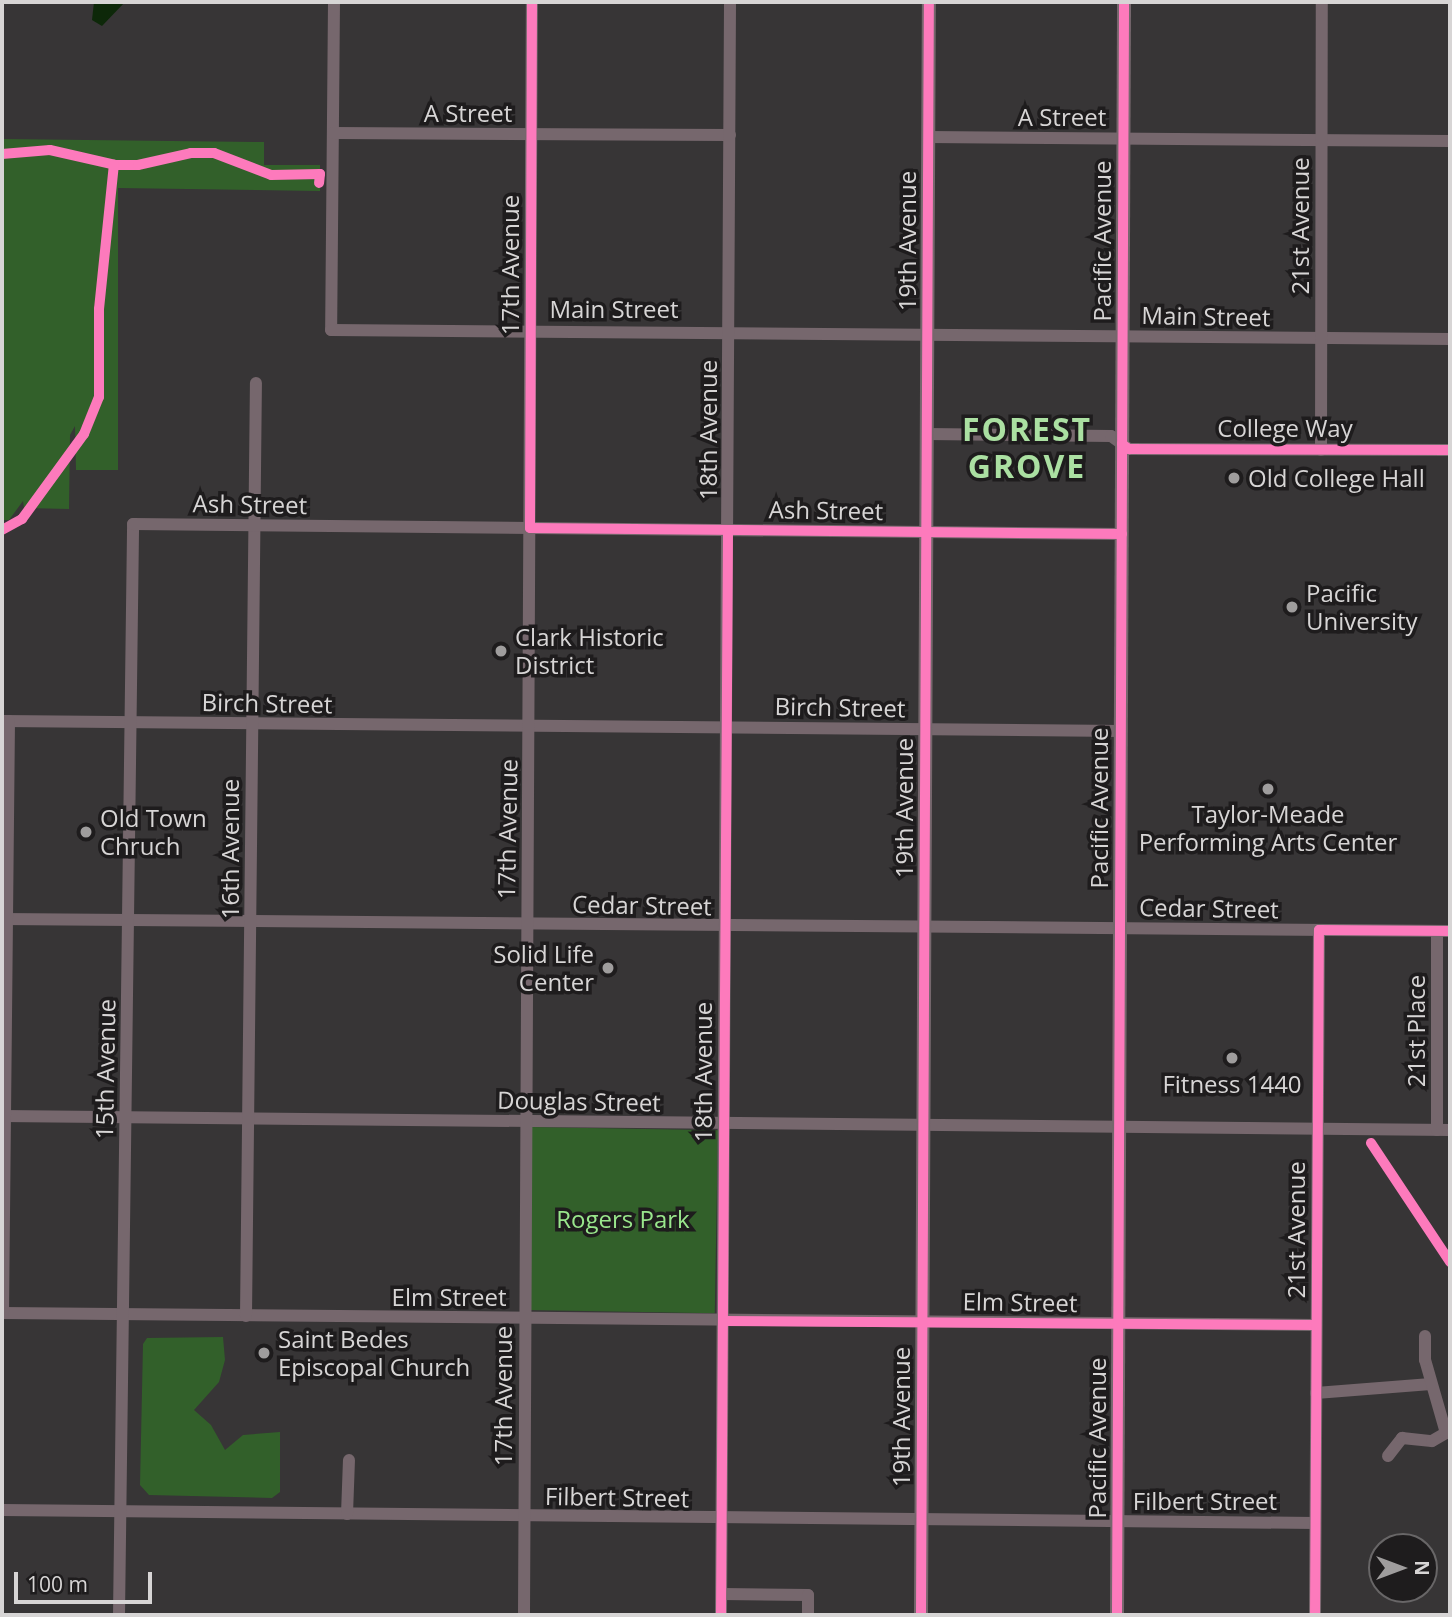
<!DOCTYPE html>
<style>
body{margin:0}
#map{position:relative;width:1452px;height:1617px;overflow:hidden;background:#373536;font-family:"Open Sans",sans-serif}
div>[style]{position:absolute}
.green>*{inset:0;background:#32602a;transform-origin:0 0}
.water>*{inset:0;background:#0d2809}
.minor>*{height:12px;margin:-6px;padding:0 6px;transform-origin:6px;border-radius:6px;background:#76676d}
.major>*{height:14px;margin:-7px;padding:0 7px;transform-origin:7px;border-radius:7px;background:#76676d}
.cycleway>*{height:10px;margin:-5px;padding:0 5px;transform-origin:5px;border-radius:5px;background:#fd7abc}
.dots>*{width:19px;height:19px;translate:-50% -50%;box-sizing:border-box;border:4px solid #1e1c1d;border-radius:50%}
span{translate:-50% -50%;white-space:nowrap;text-align:center;line-height:1.15;-webkit-text-stroke:7px #1e1c1d;paint-order:stroke}
.street-label{font-size:24px;color:#d7d5d5}
.poi-label{font-size:24px;color:#d7d5d5}
.left{translate:0 -50%;text-align:left}
.right{translate:-100% -50%;text-align:right}
.park-label{font-size:24px;color:#99e68c}
.district-label{font-size:32px;color:#abe0a2;font-weight:700;letter-spacing:2px}
.frame{position:absolute;inset:0;border:4px solid #d7d5d5;pointer-events:none}
.north{position:absolute;left:1368px;top:1533px;width:70px;height:70px;box-sizing:border-box;background:#1e1c1d;border:2px solid #686667;border-radius:50%;rotate:90deg;font-size:19px;font-weight:700;line-height:28px;text-align:center;color:#d7d5d5}
.north::after{content:'';display:block;margin:auto;width:24px;height:32px;background:#9f9d9d;clip-path:polygon(50% 0,100% 100%,50% 72%,0 100%)}
.scale{position:absolute;left:14px;top:1572px;width:138px;height:32px;box-sizing:border-box;border:4px solid #d7d5d5;border-top:0;padding-left:9px;font-size:21px;line-height:24px;white-space:nowrap;color:#d7d5d5;-webkit-text-stroke:5px #1e1c1d;paint-order:stroke}
</style>
<div id="map">
<div class="green">
<i style="clip-path:polygon(2px 139px,264px 142px,264px 165px,320px 165px,320px 191px,118px 188px,118px 470px,76px 470px,75px 426px,70px 435px,69px 509px,24px 508px,23px 501px,9px 520px,2px 520px)"></i>
<i style="left:530px;top:1127px;width:188px;height:183px;rotate:1deg"></i>
<i style="clip-path:polygon(223px 1337px,225px 1360px,219px 1382px,194px 1410px,211px 1425px,225px 1450px,243px 1435px,280px 1432px,280px 1492px,272px 1498px,149px 1495px,140px 1485px,143px 1344px,147px 1338px)"></i>
</div>
<div class="water">
<i style="clip-path:polygon(94px 2px,125px 2px,102px 26px,92px 20px)"></i>
</div>
<div class="minor">
<i style="left:334px;top:2px;width:328px;rotate:90.5deg"></i>
<i style="left:331px;top:330px;width:1119px;rotate:0.46deg"></i>
<i style="left:333px;top:133px;width:397px;rotate:0.3deg"></i>
<i style="left:928px;top:137px;width:522px;rotate:0.44deg"></i>
<i style="left:927px;top:434px;width:184px;rotate:0.6deg"></i>
<i style="left:1111px;top:436px;width:22px;rotate:36deg"></i>
<i style="left:1129px;top:449px;width:321px;rotate:0.2deg"></i>
<i style="left:1321px;top:450px;width:448px;rotate:-89.9deg"></i>
<i style="left:2px;top:721px;width:1119px;rotate:0.51deg"></i>
<i style="left:2px;top:919px;width:1448px;rotate:0.47deg"></i>
<i style="left:2px;top:1116px;width:1448px;rotate:0.55deg"></i>
<i style="left:1437px;top:1130px;width:199px;rotate:-90deg"></i>
<i style="left:2px;top:1313px;width:1314px;rotate:0.52deg"></i>
<i style="left:3px;top:1313px;width:592px;rotate:-89.42deg"></i>
<i style="left:246px;top:1316px;width:933px;rotate:-89.39deg"></i>
<i style="left:1316px;top:1393px;width:115px;rotate:-4.5deg"></i>
<i style="left:1388px;top:1456px;width:23px;rotate:-52deg"></i>
<i style="left:1402px;top:1438px;width:30px;rotate:6deg"></i>
<i style="left:1432px;top:1441px;width:16px;rotate:-30deg"></i>
<i style="left:1446px;top:1433px;width:76px;rotate:-106deg"></i>
<i style="left:1425px;top:1360px;width:24px;rotate:-90deg"></i>
<i style="left:2px;top:1510px;width:1313px;rotate:0.57deg"></i>
<i style="left:347px;top:1514px;width:54px;rotate:-87.9deg"></i>
<i style="left:722px;top:1594px;width:86px;rotate:0.7deg"></i>
<i style="left:808px;top:1595px;width:18px;rotate:90deg"></i>
<i style="left:119px;top:1615px;width:1091px;rotate:-89.26deg"></i>
<i style="left:133px;top:524px;width:989px;rotate:0.58deg"></i>
<i style="left:524px;top:1615px;width:1613px;rotate:-89.72deg"></i>
<i style="left:721px;top:1615px;width:1613px;rotate:-89.68deg"></i>
<i style="left:1315px;top:1615px;width:685px;rotate:-89.67deg"></i>
</div>
<div class="major">
<i style="left:921px;top:1615px;width:1613px;rotate:-89.72deg"></i>
<i style="left:1117px;top:1615px;width:1613px;rotate:-89.75deg"></i>
</div>
<div class="cycleway">
<i style="left:532px;top:2px;width:526px;rotate:90.22deg"></i>
<i style="left:530px;top:528px;width:592px;rotate:0.58deg"></i>
<i style="left:2px;top:154px;width:48px;rotate:-4.8deg"></i>
<i style="left:50px;top:150px;width:68px;rotate:12.8deg"></i>
<i style="left:116px;top:165px;width:22px"></i>
<i style="left:138px;top:165px;width:54px;rotate:-12.8deg"></i>
<i style="left:191px;top:153px;width:23px"></i>
<i style="left:214px;top:153px;width:61px;rotate:21.1deg"></i>
<i style="left:271px;top:175px;width:49px;rotate:-1.2deg"></i>
<i style="left:320px;top:174px;width:9px;rotate:96deg"></i>
<i style="left:1122px;top:444px;width:9px;rotate:36deg"></i>
<i style="left:1129px;top:449px;width:321px;rotate:0.2deg"></i>
<i style="left:2px;top:530px;width:23px;rotate:-29deg"></i>
<i style="left:22px;top:519px;width:105px;rotate:-53.9deg"></i>
<i style="left:84px;top:434px;width:40px;rotate:-68deg"></i>
<i style="left:99px;top:397px;width:88px;rotate:-90deg"></i>
<i style="left:99px;top:309px;width:145px;rotate:-84.1deg"></i>
<i style="left:1371px;top:1143px;width:143px;rotate:56.4deg"></i>
<i style="left:723px;top:1321px;width:593px;rotate:0.39deg"></i>
<i style="left:721px;top:1615px;width:1085px;rotate:-89.63deg"></i>
<i style="left:921px;top:1615px;width:1613px;rotate:-89.72deg"></i>
<i style="left:1117px;top:1615px;width:1613px;rotate:-89.75deg"></i>
<i style="left:1315px;top:1615px;width:685px;rotate:-89.67deg"></i>
<i style="left:1319px;top:930px;width:131px;rotate:0.4deg"></i>
</div>
<div class="dots">
<i style="left:1234px;top:478px;background:#9f9d9d"></i>
<i style="left:1292px;top:607px;background:#9f9d9d"></i>
<i style="left:501px;top:651px;background:#9f9d9d"></i>
<i style="left:1268px;top:789px;background:#9f9d9d"></i>
<i style="left:86px;top:832px;background:#9f9d9d"></i>
<i style="left:608px;top:968px;background:#9f9d9d"></i>
<i style="left:1232px;top:1058px;background:#9f9d9d"></i>
<i style="left:264px;top:1353px;background:#9f9d9d"></i>
</div>
<div class="street-label">
<span style="left:468px;top:113px">A Street</span>
<span style="left:1062px;top:117px">A Street</span>
<span style="left:1300px;top:226px;rotate:-90deg">21st Avenue</span>
<span style="left:907px;top:241px;rotate:-90deg">19th Avenue</span>
<span style="left:1102px;top:241px;rotate:-90deg">Pacific Avenue</span>
<span style="left:510px;top:265px;rotate:-90deg">17th Avenue</span>
<span style="left:614px;top:309px">Main Street</span>
<span style="left:1206px;top:316px;rotate:1deg">Main Street</span>
<span style="left:1285px;top:428px">College Way</span>
<span style="left:708px;top:430px;rotate:-90deg">18th Avenue</span>
<span style="left:250px;top:504px;rotate:1deg">Ash Street</span>
<span style="left:826px;top:510px;rotate:1deg">Ash Street</span>
<span style="left:267px;top:703px;rotate:1deg">Birch Street</span>
<span style="left:840px;top:707px;rotate:1deg">Birch Street</span>
<span style="left:904px;top:808px;rotate:-90deg">19th Avenue</span>
<span style="left:1099px;top:808px;rotate:-90deg">Pacific Avenue</span>
<span style="left:507px;top:829px;rotate:-89deg">17th Avenue</span>
<span style="left:230px;top:849px;rotate:-90deg">16th Avenue</span>
<span style="left:642px;top:905px;rotate:1deg">Cedar Street</span>
<span style="left:1209px;top:908px;rotate:1deg">Cedar Street</span>
<span style="left:1416px;top:1031px;rotate:-90deg">21st Place</span>
<span style="left:105px;top:1069px;rotate:-89deg">15th Avenue</span>
<span style="left:703px;top:1072px;rotate:-90deg">18th Avenue</span>
<span style="left:579px;top:1101px;rotate:1deg">Douglas Street</span>
<span style="left:1296px;top:1230px;rotate:-90deg">21st Avenue</span>
<span style="left:449px;top:1297px">Elm Street</span>
<span style="left:1020px;top:1302px;rotate:1deg">Elm Street</span>
<span style="left:503px;top:1396px;rotate:-90deg">17th Avenue</span>
<span style="left:901px;top:1417px;rotate:-90deg">19th Avenue</span>
<span style="left:1097px;top:1438px;rotate:-90deg">Pacific Avenue</span>
<span style="left:617px;top:1497px;rotate:1deg">Filbert Street</span>
<span style="left:1205px;top:1501px">Filbert Street</span>
</div>
<div class="poi-label">
<span class="left" style="left:1248px;top:478px">Old College Hall</span>
<span class="left" style="left:1306px;top:607px">Pacific<br>University</span>
<span class="left" style="left:515px;top:651px">Clark Historic<br>District</span>
<span style="left:1268px;top:828px">Taylor-Meade<br>Performing Arts Center</span>
<span class="left" style="left:100px;top:832px">Old Town<br>Chruch</span>
<span class="right" style="left:594px;top:968px">Solid Life<br>Center</span>
<span style="left:1232px;top:1084px">Fitness 1440</span>
<span class="left" style="left:278px;top:1353px">Saint Bedes<br>Episcopal Church</span>
</div>
<div class="park-label">
<span style="left:623px;top:1219px">Rogers Park</span>
</div>
<div class="district-label">
<span style="left:1027px;top:448px">FOREST<br>GROVE</span>
</div>
<div class="frame"></div>
<div class="north">N</div>
<div class="scale">100 m</div>
</div>
